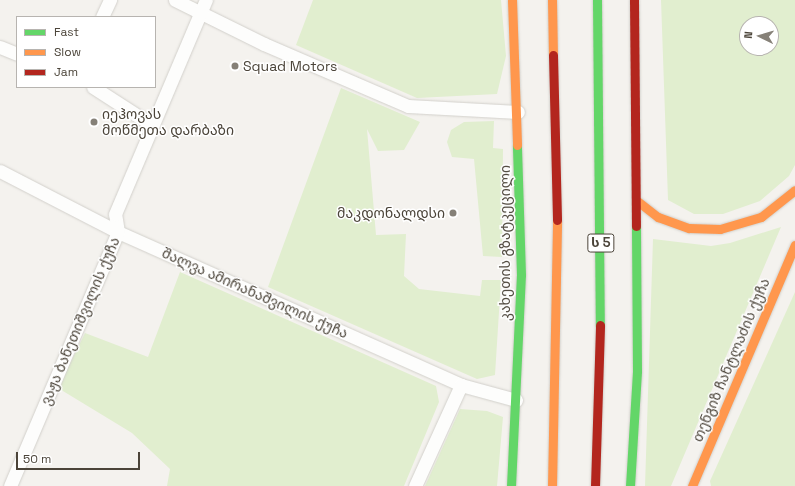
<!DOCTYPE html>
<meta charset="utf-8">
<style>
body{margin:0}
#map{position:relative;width:795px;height:486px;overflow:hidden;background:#f4f2ee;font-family:"Space Grotesk","Noto Sans Georgian",sans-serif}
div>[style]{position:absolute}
.green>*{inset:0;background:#e1eecf}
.roads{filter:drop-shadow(0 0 1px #d2d0cb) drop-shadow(0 0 1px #d2d0cb)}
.street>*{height:13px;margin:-6.5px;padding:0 6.5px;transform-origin:6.5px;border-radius:6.5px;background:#fdfdfc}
.fast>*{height:9px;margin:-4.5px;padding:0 4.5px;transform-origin:4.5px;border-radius:4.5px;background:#63d668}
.slow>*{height:9px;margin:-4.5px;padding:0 4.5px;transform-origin:4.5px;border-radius:4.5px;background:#ff974d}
.jam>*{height:9px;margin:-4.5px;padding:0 4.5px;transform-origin:4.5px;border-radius:4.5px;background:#b3261e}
.dots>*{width:11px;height:11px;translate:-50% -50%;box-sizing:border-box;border:2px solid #fff;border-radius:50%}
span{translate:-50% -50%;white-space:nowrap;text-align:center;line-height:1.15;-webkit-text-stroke:3px #fff;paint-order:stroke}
.shield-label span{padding:1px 3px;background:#fff;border:1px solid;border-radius:3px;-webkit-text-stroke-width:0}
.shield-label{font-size:13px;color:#4b4439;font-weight:700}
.poi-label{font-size:14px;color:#4b4439}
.left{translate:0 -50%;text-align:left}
.right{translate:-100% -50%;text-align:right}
.street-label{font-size:14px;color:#4b4439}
.legend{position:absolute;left:16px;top:16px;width:140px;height:72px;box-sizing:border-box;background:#fff;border:1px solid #b7b4b0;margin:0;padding:5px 7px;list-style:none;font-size:12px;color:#4b4439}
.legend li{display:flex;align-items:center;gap:8px;height:20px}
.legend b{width:20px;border:1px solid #b7b4b0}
.north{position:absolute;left:739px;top:16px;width:40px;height:40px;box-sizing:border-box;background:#fff;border:1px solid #b7b4b0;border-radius:50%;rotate:275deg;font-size:11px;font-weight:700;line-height:16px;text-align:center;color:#4b4439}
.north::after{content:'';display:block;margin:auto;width:14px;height:18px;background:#868178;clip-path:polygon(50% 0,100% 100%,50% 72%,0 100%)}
.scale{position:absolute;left:16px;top:452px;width:124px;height:18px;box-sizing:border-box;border:2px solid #4b4439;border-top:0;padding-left:5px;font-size:12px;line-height:14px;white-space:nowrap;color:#4b4439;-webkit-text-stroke:3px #fff;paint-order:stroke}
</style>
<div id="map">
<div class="green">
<i style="clip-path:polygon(313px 0,501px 0,506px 56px,497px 94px,417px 98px,296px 45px)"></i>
<i style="clip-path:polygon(evenodd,661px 0,795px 0,795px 165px,789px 176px,760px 201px,723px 214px,694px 214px,668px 200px,661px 0,747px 24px,771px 24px,771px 48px,747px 48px,747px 24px)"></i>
<i style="clip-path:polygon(341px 88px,420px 122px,404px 150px,378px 151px,367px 129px,376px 235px,406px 234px,404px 276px,419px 289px,480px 296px,482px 280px,501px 280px,495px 375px,477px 379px,268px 287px)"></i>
<i style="clip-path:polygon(494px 121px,493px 148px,503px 149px,502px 257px,483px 256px,474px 159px,452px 157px,447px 142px,451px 130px,464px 122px)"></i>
<i style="clip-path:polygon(781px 227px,671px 486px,645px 486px,653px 239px,711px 246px,730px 243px)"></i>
<i style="clip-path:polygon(180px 272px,436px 386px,439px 402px,404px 486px,167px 486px,170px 469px,132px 433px,58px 388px,85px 333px,148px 357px)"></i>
<i style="clip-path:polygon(795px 292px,795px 486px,711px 486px,710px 481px)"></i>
<i style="clip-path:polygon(460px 409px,487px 411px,503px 417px,497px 486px,425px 486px)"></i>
</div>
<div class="roads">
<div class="street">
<i style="left:175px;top:0;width:99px;rotate:26.3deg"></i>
<i style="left:264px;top:44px;width:157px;rotate:23.3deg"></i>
<i style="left:408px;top:106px;width:110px;rotate:3.1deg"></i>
<i style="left:102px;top:17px;width:19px;rotate:-65deg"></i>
<i style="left:0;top:47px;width:18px;rotate:22deg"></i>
<i style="left:93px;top:87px;width:70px;rotate:32.8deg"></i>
<i style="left:0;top:171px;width:133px;rotate:27.3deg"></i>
<i style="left:118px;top:232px;width:376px;rotate:24deg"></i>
<i style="left:461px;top:385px;width:57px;rotate:15.3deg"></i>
<i style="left:10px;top:486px;width:276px;rotate:-67deg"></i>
<i style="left:118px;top:232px;width:18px;rotate:-99deg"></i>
<i style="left:115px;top:214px;width:233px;rotate:-67deg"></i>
<i style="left:415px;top:486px;width:111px;rotate:-65.5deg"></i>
</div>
<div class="fast">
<i style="left:597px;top:0;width:325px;rotate:89.5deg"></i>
<i style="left:511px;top:486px;width:211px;rotate:-87.3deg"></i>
<i style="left:521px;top:275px;width:130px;rotate:-91.8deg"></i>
<i style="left:630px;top:486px;width:115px;rotate:-86.5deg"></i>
<i style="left:637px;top:371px;width:145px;rotate:-90.4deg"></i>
</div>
<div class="slow">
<i style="left:512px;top:0;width:145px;rotate:88deg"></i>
<i style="left:552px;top:0;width:55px;rotate:89deg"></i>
<i style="left:636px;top:200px;width:28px;rotate:38deg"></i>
<i style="left:658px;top:217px;width:33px;rotate:20deg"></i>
<i style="left:689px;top:228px;width:31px;rotate:2deg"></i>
<i style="left:720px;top:229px;width:43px;rotate:-16.3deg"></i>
<i style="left:761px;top:217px;width:43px;rotate:-38.5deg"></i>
<i style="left:552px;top:486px;width:266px;rotate:-88.9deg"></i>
<i style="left:692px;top:486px;width:262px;rotate:-66.9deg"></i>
</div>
<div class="jam">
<i style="left:634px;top:0;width:226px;rotate:89.5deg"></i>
<i style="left:553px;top:55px;width:165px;rotate:88.6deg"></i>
<i style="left:595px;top:486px;width:161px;rotate:-88.2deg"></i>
</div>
</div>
<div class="dots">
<i style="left:235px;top:66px;background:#868178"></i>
<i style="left:94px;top:122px;background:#868178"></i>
<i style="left:453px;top:213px;background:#868178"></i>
</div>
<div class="shield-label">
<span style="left:601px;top:243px">ს 5</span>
</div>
<div class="poi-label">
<span class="left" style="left:243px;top:66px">Squad Motors</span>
<span class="left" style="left:102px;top:122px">იეჰოვას<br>მოწმეთა დარბაზი</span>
<span class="right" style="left:445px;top:213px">მაკდონალდსი</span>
</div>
<div class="street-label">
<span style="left:505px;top:243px;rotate:-90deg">კახეთის გზატკეცილი</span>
<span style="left:255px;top:293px;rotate:24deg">შალვა ამირანაშვილის ქუჩა</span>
<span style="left:80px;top:321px;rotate:-67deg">ვაჟა ბანეთიშვილის ქუჩა</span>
<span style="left:731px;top:360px;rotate:-67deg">თენგიზ ჩანტლაძის ქუჩა</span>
</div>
<ul class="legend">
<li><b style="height:5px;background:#63d668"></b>Fast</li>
<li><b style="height:5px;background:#ff974d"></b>Slow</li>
<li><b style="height:5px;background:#b3261e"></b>Jam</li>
</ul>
<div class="north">N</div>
<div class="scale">50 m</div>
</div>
